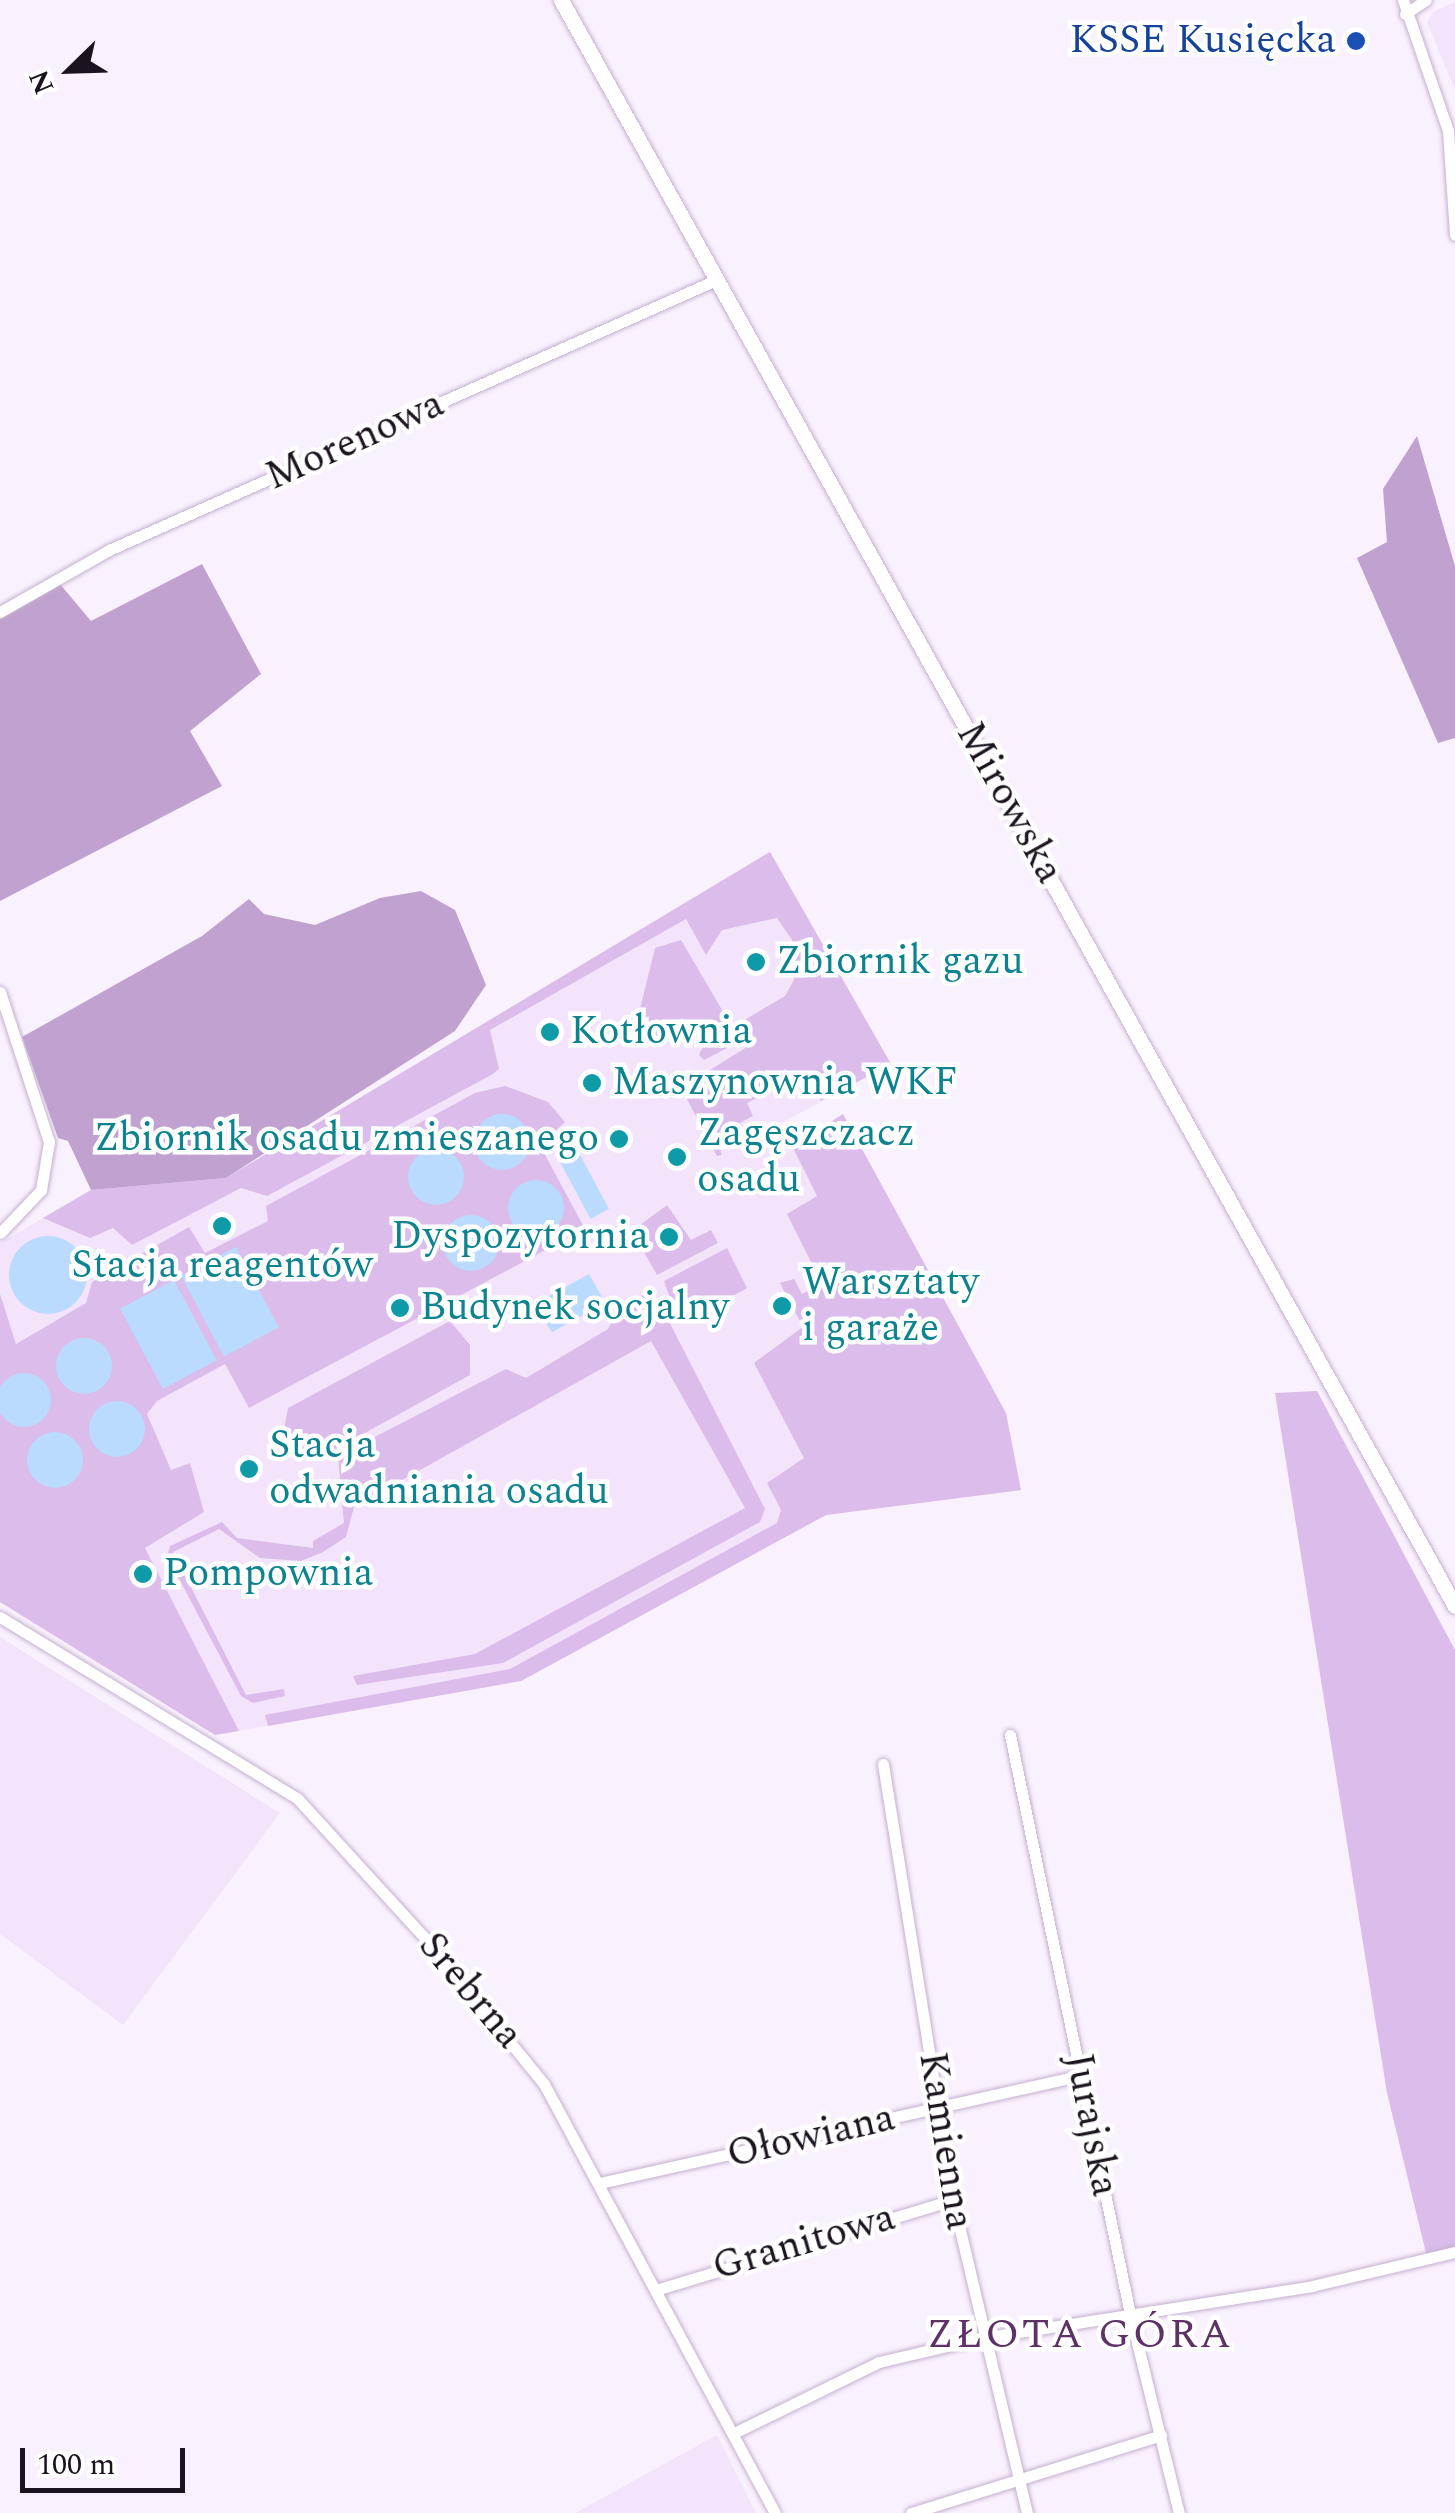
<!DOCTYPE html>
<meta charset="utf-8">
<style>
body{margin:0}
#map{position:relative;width:1455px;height:2513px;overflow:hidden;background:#faf1fe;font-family:Spectral,serif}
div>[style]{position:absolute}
.built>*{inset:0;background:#f3e4fb}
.green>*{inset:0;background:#dbbceb}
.forest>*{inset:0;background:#c0a1cf}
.water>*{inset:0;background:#badbfd;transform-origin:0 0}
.round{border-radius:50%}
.roads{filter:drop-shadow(0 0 2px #c4b0cf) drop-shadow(0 0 2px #c4b0cf)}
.street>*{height:11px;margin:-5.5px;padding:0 5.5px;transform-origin:5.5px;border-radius:5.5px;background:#fff}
.secondary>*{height:15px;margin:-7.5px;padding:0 7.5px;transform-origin:7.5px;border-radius:7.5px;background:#fff}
.dots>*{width:28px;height:28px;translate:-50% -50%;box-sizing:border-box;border:5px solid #fff;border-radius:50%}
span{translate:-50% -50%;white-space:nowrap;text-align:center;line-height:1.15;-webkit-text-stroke:9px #fff;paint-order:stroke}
.transit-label{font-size:40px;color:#164399}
.right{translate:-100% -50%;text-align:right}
.street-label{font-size:40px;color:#1b131e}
.culture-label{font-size:40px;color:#0d838f}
.left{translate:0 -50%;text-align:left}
.neighbourhood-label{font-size:42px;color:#5e3267;letter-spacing:2.5px}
.north{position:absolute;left:20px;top:20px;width:100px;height:100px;-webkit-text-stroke:8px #fff;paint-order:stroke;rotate:247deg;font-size:28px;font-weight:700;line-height:40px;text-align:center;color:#1b131e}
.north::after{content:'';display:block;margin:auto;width:35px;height:45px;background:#1b131e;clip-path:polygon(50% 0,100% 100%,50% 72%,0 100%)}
.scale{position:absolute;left:20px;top:2448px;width:165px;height:45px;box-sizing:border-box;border:5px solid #1b131e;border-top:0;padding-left:12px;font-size:30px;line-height:35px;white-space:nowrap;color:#1b131e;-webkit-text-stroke:8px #fff;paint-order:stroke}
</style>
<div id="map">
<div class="built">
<i style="clip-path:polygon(1455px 2px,1455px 90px,1427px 22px,1433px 12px)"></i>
<i style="clip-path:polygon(770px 852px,891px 1064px,767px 1131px,778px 1153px,792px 1146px,817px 1196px,789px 1213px,928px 1502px,826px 1515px,521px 1681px,215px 1735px,0 1602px,0 1243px,91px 1190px,226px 1178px)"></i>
<i style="clip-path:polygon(0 1637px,280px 1813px,123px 2025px,0 1934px)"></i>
<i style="clip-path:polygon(717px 2435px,756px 2513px,575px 2513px)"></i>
</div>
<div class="green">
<i style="clip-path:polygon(770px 852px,891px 1064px,821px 1101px,805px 1072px,747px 1103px,753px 1116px,716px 1136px,722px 1155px,717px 1156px,681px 1088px,747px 1047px,746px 1019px,785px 996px,794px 980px,794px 943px,777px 918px,722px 930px,706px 955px,686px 919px,490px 1030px,499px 1069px,493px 1074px,267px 1196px,241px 1188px,132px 1245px,113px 1228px,90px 1238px,43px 1218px,91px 1190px,226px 1178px)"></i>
<i style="clip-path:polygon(681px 940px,732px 1027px,727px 1048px,704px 1060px,699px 1055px,707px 1038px,699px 1027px,687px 1025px,652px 1042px,638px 1017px,655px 948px)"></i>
<i style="clip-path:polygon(505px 1086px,548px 1102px,565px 1122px,551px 1135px,557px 1147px,544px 1153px,585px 1229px,249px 1408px,225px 1364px,157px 1401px,147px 1414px,171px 1470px,190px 1463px,204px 1512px,145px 1548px,239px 1731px,215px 1735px,0 1602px,0 1294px,16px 1344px,86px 1303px,92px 1282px,189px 1227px,205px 1253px,268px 1221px,266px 1206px,475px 1093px)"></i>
<i style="clip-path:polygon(843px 1114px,1006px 1413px,1021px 1490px,826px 1515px,521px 1681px,268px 1726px,265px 1715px,510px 1669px,777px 1523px,781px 1510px,767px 1483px,804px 1458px,754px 1363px,803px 1327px,780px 1283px,794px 1279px,802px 1294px,822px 1284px,787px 1214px,817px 1196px,792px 1146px)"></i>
<i style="clip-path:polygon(667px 1205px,691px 1240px,711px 1230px,718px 1243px,657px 1275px,632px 1231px)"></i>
<i style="clip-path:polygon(727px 1248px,747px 1288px,694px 1318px,675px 1312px,664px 1281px)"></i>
<i style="clip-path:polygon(644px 1295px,658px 1300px,765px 1509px,760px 1522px,503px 1663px,357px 1685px,353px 1676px,475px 1654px,745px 1508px,651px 1341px,354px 1507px,346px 1537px,323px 1552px,301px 1561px,260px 1558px,219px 1529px,173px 1552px,246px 1695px,284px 1689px,285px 1696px,253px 1703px,241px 1696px,167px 1556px,170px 1546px,222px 1522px,237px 1538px,313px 1548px,313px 1541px,344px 1523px,338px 1456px,506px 1369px,526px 1378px,608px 1329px,618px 1309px)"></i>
<i style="clip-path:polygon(450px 1321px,470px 1345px,470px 1375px,325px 1455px,310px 1459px,295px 1452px,283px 1435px,288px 1408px)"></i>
<i style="clip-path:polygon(1317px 1391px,1455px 1650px,1455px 2248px,1426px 2253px,1387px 2093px,1275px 1393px)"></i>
</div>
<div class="forest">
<i style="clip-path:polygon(1417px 436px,1455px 566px,1455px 738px,1438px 743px,1357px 558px,1387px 542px,1383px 489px)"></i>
<i style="clip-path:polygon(202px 564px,261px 674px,190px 731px,222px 786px,0 901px,0 609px,54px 577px,91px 621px)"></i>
<i style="clip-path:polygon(421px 891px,455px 910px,486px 985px,455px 1031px,226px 1178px,91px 1190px,68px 1141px,58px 1138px,22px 1037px,202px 936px,249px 899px,264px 914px,315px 925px,380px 898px)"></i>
</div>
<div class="water">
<i class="round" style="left:474px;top:1114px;width:56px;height:56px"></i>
<i class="round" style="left:408px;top:1149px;width:56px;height:56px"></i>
<i style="left:577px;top:1149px;width:68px;height:21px;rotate:62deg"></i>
<i class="round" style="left:508px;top:1180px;width:56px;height:56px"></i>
<i class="round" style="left:443px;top:1215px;width:56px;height:56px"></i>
<i class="round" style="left:9px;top:1236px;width:78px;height:78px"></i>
<i style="left:236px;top:1247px;width:91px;height:62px;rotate:62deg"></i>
<i style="left:589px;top:1274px;width:33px;height:61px;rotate:61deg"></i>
<i style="left:174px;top:1280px;width:91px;height:61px;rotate:62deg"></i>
<i class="round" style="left:56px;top:1338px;width:56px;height:56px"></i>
<i class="round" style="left:-3px;top:1373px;width:54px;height:54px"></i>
<i class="round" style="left:89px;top:1401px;width:56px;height:56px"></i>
<i class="round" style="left:27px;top:1432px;width:56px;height:56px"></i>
</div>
<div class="roads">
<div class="street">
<i style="left:1403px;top:0;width:139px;rotate:71deg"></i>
<i style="left:1448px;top:131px;width:104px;rotate:86.1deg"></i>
<i style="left:1405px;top:14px;width:25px;rotate:-34deg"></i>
<i style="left:0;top:612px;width:125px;rotate:-29.6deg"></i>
<i style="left:109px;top:550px;width:664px;rotate:-23.98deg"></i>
<i style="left:0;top:992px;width:158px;rotate:71.9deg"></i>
<i style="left:49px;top:1142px;width:49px;rotate:99.5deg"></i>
<i style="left:41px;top:1190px;width:59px;rotate:133.6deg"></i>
<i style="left:0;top:1617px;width:348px;rotate:31.4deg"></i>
<i style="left:297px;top:1798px;width:190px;rotate:47.6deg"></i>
<i style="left:425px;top:1938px;width:188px;rotate:50.8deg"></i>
<i style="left:544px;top:2084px;width:487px;rotate:61.7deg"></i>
<i style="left:1010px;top:1735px;width:591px;rotate:78.29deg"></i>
<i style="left:1130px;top:2314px;width:205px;rotate:76.2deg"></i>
<i style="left:883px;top:1764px;width:442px;rotate:80.9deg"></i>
<i style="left:953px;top:2200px;width:322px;rotate:76.7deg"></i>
<i style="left:600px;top:2183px;width:492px;rotate:-12.6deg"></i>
<i style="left:656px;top:2290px;width:310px;rotate:-16.9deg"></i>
<i style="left:734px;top:2433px;width:161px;rotate:-26.1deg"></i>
<i style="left:879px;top:2362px;width:105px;rotate:-13.2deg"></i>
<i style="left:981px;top:2338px;width:335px;rotate:-8.9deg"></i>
<i style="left:1312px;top:2286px;width:147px;rotate:-13.4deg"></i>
<i style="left:911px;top:2513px;width:262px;rotate:-17.3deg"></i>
</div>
<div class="secondary">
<i style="left:561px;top:0;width:1838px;rotate:60.9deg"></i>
</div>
</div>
<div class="dots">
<i style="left:1356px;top:41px;background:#1a4fb4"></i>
<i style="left:756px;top:962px;background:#0f9aa8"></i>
<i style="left:550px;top:1032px;background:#0f9aa8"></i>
<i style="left:592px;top:1083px;background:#0f9aa8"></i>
<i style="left:619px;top:1139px;background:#0f9aa8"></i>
<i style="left:677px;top:1157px;background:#0f9aa8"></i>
<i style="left:222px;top:1226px;background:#0f9aa8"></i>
<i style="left:669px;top:1237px;background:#0f9aa8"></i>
<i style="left:782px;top:1306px;background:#0f9aa8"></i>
<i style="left:400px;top:1308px;background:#0f9aa8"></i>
<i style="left:249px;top:1469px;background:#0f9aa8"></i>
<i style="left:143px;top:1574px;background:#0f9aa8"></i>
</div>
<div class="transit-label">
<span class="right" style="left:1336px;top:41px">KSSE Kusięcka</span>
</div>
<div class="street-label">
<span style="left:355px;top:441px;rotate:-24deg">Morenowa</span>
<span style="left:1009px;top:803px;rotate:61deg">Mirowska</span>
<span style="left:470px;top:1991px;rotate:50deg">Srebrna</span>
<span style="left:1091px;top:2125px;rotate:79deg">Jurajska</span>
<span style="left:811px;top:2137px;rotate:-13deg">Ołowiana</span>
<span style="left:945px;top:2141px;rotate:81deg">Kamienna</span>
<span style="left:804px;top:2243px;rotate:-16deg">Granitowa</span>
</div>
<div class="culture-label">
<span class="left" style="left:776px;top:962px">Zbiornik gazu</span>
<span class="left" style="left:570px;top:1032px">Kotłownia</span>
<span class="left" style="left:612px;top:1083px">Maszynownia WKF</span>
<span class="left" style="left:697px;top:1157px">Zagęszczacz<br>osadu</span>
<span class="right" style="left:599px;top:1139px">Zbiornik osadu zmieszanego</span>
<span class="right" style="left:649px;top:1237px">Dyspozytornia</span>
<span style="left:222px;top:1266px">Stacja reagentów</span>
<span class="left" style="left:802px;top:1306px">Warsztaty<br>i garaże</span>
<span class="left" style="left:420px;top:1308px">Budynek socjalny</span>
<span class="left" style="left:269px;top:1469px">Stacja<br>odwadniania osadu</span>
<span class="left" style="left:163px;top:1574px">Pompownia</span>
</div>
<div class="neighbourhood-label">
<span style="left:1080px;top:2335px">ZŁOTA GÓRA</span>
</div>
<div class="north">N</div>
<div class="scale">100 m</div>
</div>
